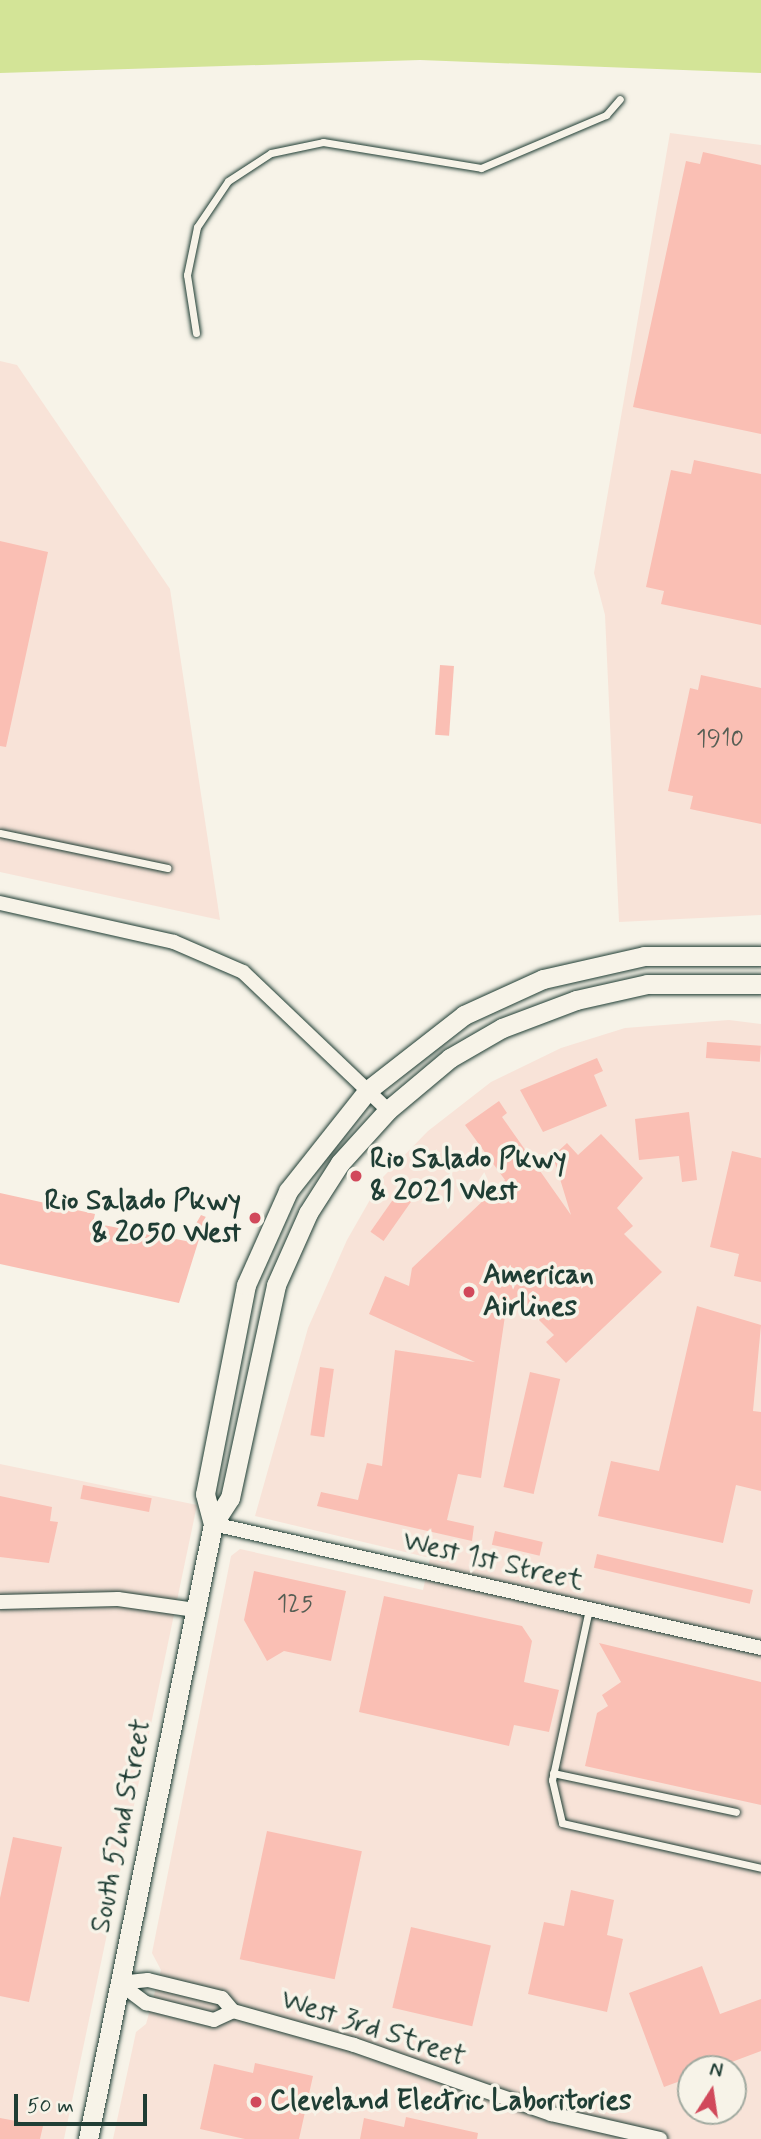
<!DOCTYPE html>
<style>
body{margin:0}
#map{position:relative;width:761px;height:2139px;overflow:hidden;background:#f7f3e8;font-family:Mynerve,sans-serif}
div>[style]{position:absolute}
.built>*{inset:0;background:#f8e3d8}
.green>*{inset:0;background:#d3e497}
.building>*{inset:0;background:#fabfb4;transform-origin:0 0}
.roads{filter:drop-shadow(0 0 2px #1f3d34) drop-shadow(0 0 2px #1f3d34)}
.lane>*{height:7px;margin:-3.5px;padding:0 3.5px;transform-origin:3.5px;border-radius:3.5px;background:#f7f3e8}
.street>*{height:14px;margin:-7px;padding:0 7px;transform-origin:7px;border-radius:7px;background:#f7f3e8}
.secondary>*{height:19px;margin:-9.5px;padding:0 9.5px;transform-origin:9.5px;border-radius:9.5px;background:#f7f3e8}
.dots>*{width:19px;height:19px;translate:-50% -50%;box-sizing:border-box;border:4px solid #f7f3e8;border-radius:50%}
span{translate:-50% -50%;white-space:nowrap;text-align:center;line-height:1.15;-webkit-text-stroke:7px #f7f3e8;paint-order:stroke}
.number-label{font-size:24px;color:#565e54}
.number-label span{-webkit-text-stroke-width:0}
.poi-label{font-size:28px;color:#1f3d34;font-weight:700}
.left{translate:0 -50%;text-align:left}
.right{translate:-100% -50%;text-align:right}
.street-label{font-size:28px;color:#1f3d34}
.north{position:absolute;left:677px;top:2055px;width:70px;height:70px;box-sizing:border-box;background:#f7f3e8;border:2px solid #a1aaa0;border-radius:50%;rotate:12deg;font-size:19px;font-weight:700;line-height:28px;text-align:center;color:#1f3d34}
.north::after{content:'';display:block;margin:auto;width:24px;height:32px;background:#d1495b;clip-path:polygon(50% 0,100% 100%,50% 72%,0 100%)}
.scale{position:absolute;left:14px;top:2094px;width:133px;height:32px;box-sizing:border-box;border:4px solid #1f3d34;border-top:0;padding-left:9px;font-size:21px;line-height:24px;white-space:nowrap;color:#1f3d34;-webkit-text-stroke:5px #f7f3e8;paint-order:stroke}
</style>
<div id="map">
<div class="built">
<i style="clip-path:polygon(670px 133px,761px 145px,761px 915px,619px 922px,605px 615px,594px 573px)"></i>
<i style="clip-path:polygon(0 361px,17px 365px,170px 589px,220px 920px,0 872px)"></i>
<i style="clip-path:polygon(evenodd,729px 1020px,761px 1024px,761px 2139px,113px 2139px,136px 2032px,146px 2024px,161px 1970px,152px 1953px,231px 1556px,240px 1549px,423px 1590px,430px 1558px,255px 1516px,308px 1328px,347px 1240px,383px 1177px,428px 1131px,491px 1082px,561px 1048px,625px 1028px,729px 1020px,691px 2069px,733px 2069px,733px 2111px,691px 2111px,691px 2069px)"></i>
<i style="clip-path:polygon(0 1464px,197px 1505px,64px 2139px,0 2139px)"></i>
</div>
<div class="green">
<i style="clip-path:polygon(0 0,761px 0,761px 73px,420px 60px,0 73px)"></i>
</div>
<div class="building">
<i style="clip-path:polygon(703px 152px,761px 165px,761px 434px,633px 407px,686px 161px,700px 164px)"></i>
<i style="clip-path:polygon(694px 460px,761px 474px,761px 625px,661px 604px,664px 591px,646px 587px,671px 470px,691px 474px)"></i>
<i style="clip-path:polygon(0 541px,48px 552px,6px 747px,0 746px)"></i>
<i style="left:440px;top:665px;width:14px;height:70px;rotate:4deg"></i>
<i style="clip-path:polygon(701px 675px,761px 688px,761px 824px,690px 809px,693px 796px,668px 791px,690px 688px,698px 690px)"></i>
<i style="left:707px;top:1042px;width:54px;height:16px;rotate:4deg"></i>
<i style="clip-path:polygon(597px 1058px,603px 1071px,594px 1075px,607px 1106px,543px 1132px,520px 1090px)"></i>
<i style="clip-path:polygon(499px 1101px,507px 1113px,502px 1117px,571px 1215px,553px 1156px,567px 1143px,578px 1155px,601px 1134px,643px 1178px,617px 1208px,633px 1226px,624px 1234px,662px 1272px,566px 1363px,546px 1342px,554px 1335px,520px 1301px,505px 1316px,481px 1478px,458px 1474px,447px 1520px,474px 1526px,472px 1541px,317px 1506px,321px 1492px,358px 1500px,367px 1463px,382px 1466px,395px 1350px,475px 1362px,369px 1314px,385px 1276px,409px 1286px,412px 1268px,505px 1180px,465px 1125px)"></i>
<i style="clip-path:polygon(689px 1112px,697px 1180px,682px 1182px,679px 1156px,639px 1160px,635px 1119px)"></i>
<i style="clip-path:polygon(732px 1151px,761px 1158px,761px 1282px,734px 1276px,739px 1254px,710px 1247px)"></i>
<i style="left:406px;top:1181px;width:16px;height:62px;rotate:35deg"></i>
<i style="clip-path:polygon(0 1193px,95px 1214px,93px 1223px,186px 1241px,201px 1215px,206px 1217px,179px 1303px,0 1264px)"></i>
<i style="clip-path:polygon(697px 1306px,761px 1325px,753px 1411px,761px 1412px,761px 1491px,736px 1485px,723px 1543px,598px 1516px,611px 1461px,659px 1471px)"></i>
<i style="left:320px;top:1367px;width:14px;height:69px;rotate:8deg"></i>
<i style="left:530px;top:1372px;width:31px;height:118px;rotate:13deg"></i>
<i style="left:83px;top:1485px;width:70px;height:14px;rotate:11deg"></i>
<i style="clip-path:polygon(0 1496px,52px 1507px,50px 1521px,58px 1522px,49px 1563px,0 1557px)"></i>
<i style="left:495px;top:1531px;width:49px;height:14px;rotate:13deg"></i>
<i style="left:597px;top:1554px;width:160px;height:14px;rotate:13deg"></i>
<i style="clip-path:polygon(254px 1571px,346px 1591px,331px 1661px,284px 1651px,267px 1661px,244px 1620px)"></i>
<i style="clip-path:polygon(384px 1596px,522px 1626px,532px 1641px,524px 1682px,559px 1690px,549px 1732px,514px 1725px,509px 1746px,359px 1712px)"></i>
<i style="clip-path:polygon(599px 1643px,761px 1682px,761px 1805px,585px 1766px,597px 1713px,608px 1706px,602px 1695px,621px 1682px)"></i>
<i style="left:267px;top:1831px;width:97px;height:131px;rotate:12deg"></i>
<i style="clip-path:polygon(13px 1837px,62px 1847px,29px 2002px,0 1996px,0 1898px)"></i>
<i style="clip-path:polygon(571px 1890px,614px 1900px,607px 1935px,623px 1939px,607px 2012px,528px 1994px,544px 1922px,564px 1926px)"></i>
<i style="left:411px;top:1927px;width:82px;height:83px;rotate:13deg"></i>
<i style="clip-path:polygon(702px 1966px,720px 2014px,761px 1999px,761px 2051px,713px 2069px,691px 2069px,691px 2077px,664px 2087px,629px 1993px)"></i>
<i style="clip-path:polygon(255px 2063px,313px 2076px,299px 2139px,245px 2139px,200px 2129px,214px 2064px,253px 2073px)"></i>
<i style="clip-path:polygon(406px 2117px,478px 2133px,477px 2139px,360px 2139px,364px 2118px,404px 2127px)"></i>
<i style="clip-path:polygon(0 2118px,43px 2126px,40px 2139px,0 2139px)"></i>
</div>
<div class="roads">
<div class="lane">
<i style="left:196px;top:333px;width:59px;rotate:-98.8deg"></i>
<i style="left:187px;top:275px;width:49px;rotate:-78.2deg"></i>
<i style="left:197px;top:227px;width:55px;rotate:-56deg"></i>
<i style="left:228px;top:181px;width:51px;rotate:-33.1deg"></i>
<i style="left:271px;top:153px;width:53px;rotate:-11.9deg"></i>
<i style="left:323px;top:142px;width:160px;rotate:9.3deg"></i>
<i style="left:481px;top:168px;width:136px;rotate:-23deg"></i>
<i style="left:606px;top:115px;width:21px;rotate:-49deg"></i>
<i style="left:0;top:833px;width:171px;rotate:11.8deg"></i>
<i style="left:589px;top:1609px;width:175px;rotate:102.2deg"></i>
<i style="left:552px;top:1780px;width:44px;rotate:76.9deg"></i>
<i style="left:562px;top:1823px;width:204px;rotate:12.7deg"></i>
<i style="left:553px;top:1773px;width:187px;rotate:12deg"></i>
</div>
<div class="street">
<i style="left:0;top:903px;width:178px;rotate:12.6deg"></i>
<i style="left:174px;top:942px;width:75px;rotate:23.5deg"></i>
<i style="left:243px;top:972px;width:200px;rotate:43.6deg"></i>
<i style="left:213px;top:1524px;width:562px;rotate:12.75deg"></i>
<i style="left:0;top:1602px;width:118px;rotate:-1.5deg"></i>
<i style="left:118px;top:1599px;width:78px;rotate:8.1deg"></i>
<i style="left:119px;top:1983px;width:29px;rotate:-6deg"></i>
<i style="left:148px;top:1980px;width:76px;rotate:13.7deg"></i>
<i style="left:222px;top:1998px;width:17px;rotate:50deg"></i>
<i style="left:233px;top:2011px;width:126px;rotate:15.7deg"></i>
<i style="left:354px;top:2045px;width:209px;rotate:19.3deg"></i>
<i style="left:551px;top:2114px;width:112px;rotate:12.9deg"></i>
<i style="left:119px;top:1983px;width:34px;rotate:37deg"></i>
<i style="left:146px;top:2003px;width:70px;rotate:14deg"></i>
<i style="left:214px;top:2020px;width:21px;rotate:-25deg"></i>
</div>
<div class="secondary">
<i style="left:213px;top:1524px;width:31px;rotate:-105deg"></i>
<i style="left:205px;top:1494px;width:213px;rotate:-78.9deg"></i>
<i style="left:246px;top:1285px;width:103px;rotate:-65.9deg"></i>
<i style="left:288px;top:1191px;width:129px;rotate:-51.6deg"></i>
<i style="left:368px;top:1090px;width:122px;rotate:-38deg"></i>
<i style="left:464px;top:1015px;width:87px;rotate:-24.5deg"></i>
<i style="left:543px;top:979px;width:104px;rotate:-12.8deg"></i>
<i style="left:644px;top:956px;width:117px"></i>
<i style="left:88px;top:2139px;width:628px;rotate:-78.51deg"></i>
<i style="left:213px;top:1524px;width:31px;rotate:-57deg"></i>
<i style="left:230px;top:1498px;width:218px;rotate:-77.8deg"></i>
<i style="left:276px;top:1285px;width:79px;rotate:-66deg"></i>
<i style="left:308px;top:1213px;width:59px;rotate:-57.4deg"></i>
<i style="left:340px;top:1163px;width:72px;rotate:-47.8deg"></i>
<i style="left:388px;top:1110px;width:81px;rotate:-40deg"></i>
<i style="left:450px;top:1058px;width:60px;rotate:-30deg"></i>
<i style="left:502px;top:1028px;width:79px;rotate:-20.7deg"></i>
<i style="left:576px;top:1000px;width:73px;rotate:-12.7deg"></i>
<i style="left:647px;top:984px;width:114px"></i>
</div>
</div>
<div class="dots">
<i style="left:356px;top:1176px;background:#d1495b"></i>
<i style="left:255px;top:1218px;background:#d1495b"></i>
<i style="left:469px;top:1292px;background:#d1495b"></i>
<i style="left:256px;top:2102px;background:#d1495b"></i>
</div>
<div class="number-label">
<span style="left:720px;top:740px">1910</span>
<span style="left:295px;top:1605px">125</span>
</div>
<div class="poi-label">
<span class="left" style="left:370px;top:1176px">Rio Salado Pkwy<br>&amp; 2021 West</span>
<span class="right" style="left:241px;top:1218px">Rio Salado Pkwy<br>&amp; 2050 West</span>
<span class="left" style="left:483px;top:1292px">American<br>Airlines</span>
<span class="left" style="left:270px;top:2102px">Cleveland Electric Laboritories</span>
</div>
<div class="street-label">
<span style="left:493px;top:1562px;rotate:13deg">West 1st Street</span>
<span style="left:122px;top:1826px;rotate:-79deg">South 52nd Street</span>
<span style="left:373px;top:2029px;rotate:18deg">West 3rd Street</span>
</div>
<div class="north">N</div>
<div class="scale">50 m</div>
</div>
